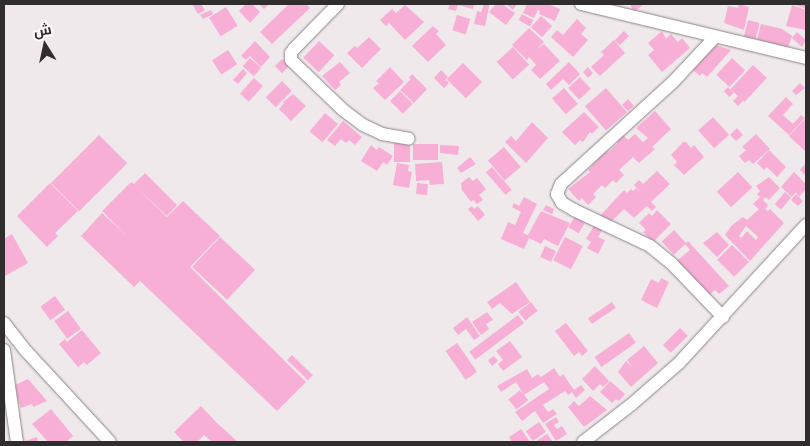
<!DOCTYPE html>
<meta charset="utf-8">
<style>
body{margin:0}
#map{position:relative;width:810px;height:446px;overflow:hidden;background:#f0e9ec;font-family:"Titillium Web",Cairo,sans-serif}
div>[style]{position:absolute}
.building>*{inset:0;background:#f8afd5;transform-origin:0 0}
.roads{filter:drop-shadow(0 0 1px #8b8487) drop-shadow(0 0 1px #8b8487)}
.minor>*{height:12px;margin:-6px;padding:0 6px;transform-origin:6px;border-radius:6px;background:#fff}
span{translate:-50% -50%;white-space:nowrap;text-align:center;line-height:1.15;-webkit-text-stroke:4.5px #fef6fa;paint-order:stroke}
.frame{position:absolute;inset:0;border:5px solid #302d2e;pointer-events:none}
.north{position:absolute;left:20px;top:20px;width:50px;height:50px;-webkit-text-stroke:4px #fef6fa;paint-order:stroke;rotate:350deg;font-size:14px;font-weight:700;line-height:20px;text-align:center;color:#302d2e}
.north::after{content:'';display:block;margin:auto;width:18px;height:22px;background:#302d2e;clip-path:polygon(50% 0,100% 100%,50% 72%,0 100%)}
</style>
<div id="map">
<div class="building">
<i style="clip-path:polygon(192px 4px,201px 4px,205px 10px,198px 14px)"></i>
<i style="clip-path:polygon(246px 4px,252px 4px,260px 12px,250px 23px,239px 11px)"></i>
<i style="clip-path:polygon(259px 4px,269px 4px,264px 9px)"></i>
<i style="clip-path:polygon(289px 4px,306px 4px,310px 8px,272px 44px,260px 32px)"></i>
<i style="clip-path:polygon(450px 4px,474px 4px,473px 9px,458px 5px,456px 11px,448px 9px)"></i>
<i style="clip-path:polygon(484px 4px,489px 4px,489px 7px,485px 26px,474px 24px,477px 11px,481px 12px)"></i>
<i style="clip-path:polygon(496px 4px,502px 4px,515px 13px,506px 25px,489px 12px)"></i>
<i style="clip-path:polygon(506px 4px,517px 4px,513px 10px)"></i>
<i style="clip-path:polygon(527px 4px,548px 4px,560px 9px,555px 21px,539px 14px,540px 11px,538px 10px,534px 18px,523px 13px)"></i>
<i style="clip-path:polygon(630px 4px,644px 4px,634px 12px)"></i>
<i style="clip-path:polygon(739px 4px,749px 7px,744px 30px,724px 23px,728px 6px,738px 8px)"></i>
<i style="clip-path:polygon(793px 4px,806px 4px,806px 9px)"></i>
<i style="clip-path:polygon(405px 5px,424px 22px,405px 40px,389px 23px,386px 26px,380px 20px,392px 9px,396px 13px)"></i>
<i style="clip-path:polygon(792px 5px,806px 10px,806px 30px,786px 26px)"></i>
<i style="left:226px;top:7px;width:22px;height:20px;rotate:58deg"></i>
<i style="clip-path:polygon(211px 10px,213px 14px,203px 19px,200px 15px)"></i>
<i style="left:522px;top:14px;width:13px;height:7px;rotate:29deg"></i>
<i style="left:457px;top:15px;width:14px;height:16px;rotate:17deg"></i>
<i style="left:541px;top:16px;width:15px;height:15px;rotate:42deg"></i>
<i style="clip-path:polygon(577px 19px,586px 28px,581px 34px,588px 40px,573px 57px,551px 37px,557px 30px,563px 35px)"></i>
<i style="left:748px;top:20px;width:12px;height:17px;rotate:14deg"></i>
<i style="clip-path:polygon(761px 24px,782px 29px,792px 36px,788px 48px,757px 40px)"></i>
<i style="clip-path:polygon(433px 26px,439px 31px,436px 34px,446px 45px,428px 62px,412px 46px)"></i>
<i style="clip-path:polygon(529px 28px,544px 42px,537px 49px,544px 44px,560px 61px,540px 79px,531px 70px,536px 65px,529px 57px,527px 60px,512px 45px)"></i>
<i style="left:624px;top:31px;width:7px;height:13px;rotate:45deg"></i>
<i style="clip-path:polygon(662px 31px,666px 39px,671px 34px,678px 42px,682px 38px,690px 48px,662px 72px,648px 55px,654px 50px,648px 43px)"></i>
<i style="clip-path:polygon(797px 32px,806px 40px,802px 47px,792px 38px)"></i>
<i style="clip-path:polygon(369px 37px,381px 49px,362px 68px,347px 53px,355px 46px,357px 48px)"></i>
<i style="clip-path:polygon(614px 40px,625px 53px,600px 76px,591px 67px,604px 55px,601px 52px)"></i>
<i style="clip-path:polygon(255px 41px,270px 57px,261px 67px,250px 56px,246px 60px,241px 56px)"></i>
<i style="left:319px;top:41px;width:21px;height:23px;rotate:43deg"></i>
<i style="clip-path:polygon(716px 45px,731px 50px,707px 77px,702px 73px,700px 76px,692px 69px)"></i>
<i style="left:513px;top:47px;width:24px;height:22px;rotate:48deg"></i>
<i style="left:228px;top:50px;width:17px;height:19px;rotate:57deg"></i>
<i style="left:250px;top:58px;width:15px;height:11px;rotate:42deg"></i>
<i style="left:732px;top:58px;width:18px;height:23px;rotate:43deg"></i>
<i style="left:282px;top:59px;width:10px;height:10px;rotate:45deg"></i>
<i style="clip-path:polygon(340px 62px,350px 73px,339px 82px,341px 85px,335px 90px,322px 76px)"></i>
<i style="clip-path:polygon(569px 62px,580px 74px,569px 85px,563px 79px,551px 90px,546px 84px)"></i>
<i style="left:463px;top:63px;width:27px;height:23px;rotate:45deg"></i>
<i style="left:753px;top:65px;width:19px;height:33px;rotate:43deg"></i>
<i style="clip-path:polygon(390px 67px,404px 82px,385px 100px,373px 88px,379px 83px,376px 81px)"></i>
<i style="clip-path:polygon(588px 67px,593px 73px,588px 78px,583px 72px)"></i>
<i style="clip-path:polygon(243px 69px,247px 73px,238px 84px,233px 80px)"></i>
<i style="clip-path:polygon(441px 70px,448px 77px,443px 82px,446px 80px,449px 83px,444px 88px,434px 78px)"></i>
<i style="clip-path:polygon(412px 74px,427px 89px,414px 103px,400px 90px,411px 79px,409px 78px)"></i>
<i style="left:580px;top:77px;width:16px;height:16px;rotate:47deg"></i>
<i style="left:254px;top:78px;width:12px;height:21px;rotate:42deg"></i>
<i style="left:282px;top:81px;width:14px;height:23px;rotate:45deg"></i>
<i style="clip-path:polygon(800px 83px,805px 88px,796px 95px,792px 91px)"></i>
<i style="left:728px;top:87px;width:8px;height:6px;rotate:45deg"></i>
<i style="left:564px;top:88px;width:21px;height:16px;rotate:49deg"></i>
<i style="left:606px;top:88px;width:32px;height:28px;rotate:49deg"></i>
<i style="left:400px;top:91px;width:18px;height:14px;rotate:45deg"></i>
<i style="clip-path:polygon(293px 94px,306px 106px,291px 121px,279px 109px,284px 103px,283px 102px)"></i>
<i style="left:738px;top:96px;width:7px;height:7px;rotate:45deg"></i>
<i style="clip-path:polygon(786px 97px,793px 104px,783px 115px,793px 124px,801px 115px,805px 118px,789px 135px,768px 116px)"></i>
<i style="clip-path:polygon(628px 99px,634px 106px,628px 111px,622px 105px)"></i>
<i style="clip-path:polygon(655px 111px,671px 129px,652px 147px,655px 149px,639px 163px,633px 157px,619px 170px,624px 175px,616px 183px,613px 180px,605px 188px,602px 185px,593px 194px,596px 197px,588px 205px,582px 198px,579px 201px,568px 189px,590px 172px,588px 170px,606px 150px,608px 152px,618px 143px,613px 138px,620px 132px,628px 140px,635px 134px,643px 142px,648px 138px,636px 128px)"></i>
<i style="clip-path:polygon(584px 112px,599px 127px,592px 134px,590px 132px,583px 142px,580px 140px,575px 145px,562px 132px)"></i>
<i style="left:325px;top:113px;width:17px;height:24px;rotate:40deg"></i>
<i style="left:713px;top:117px;width:24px;height:20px;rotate:48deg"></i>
<i style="clip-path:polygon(806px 118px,806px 150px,805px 151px,789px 136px)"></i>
<i style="clip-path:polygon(343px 121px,362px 137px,355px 145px,349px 140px,346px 143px,341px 139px,335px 146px,327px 140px)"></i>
<i style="clip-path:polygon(532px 122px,548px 138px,526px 163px,505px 142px,511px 136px,516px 141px)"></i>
<i style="clip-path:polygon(737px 128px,743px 135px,736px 141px,730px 135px)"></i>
<i style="clip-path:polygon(756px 134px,770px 149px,753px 164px,749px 160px,745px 163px,739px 156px,746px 150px,742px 147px)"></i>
<i style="left:99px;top:135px;width:40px;height:68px;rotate:45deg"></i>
<i style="clip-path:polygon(683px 142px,686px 142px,691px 148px,694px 145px,704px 157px,684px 175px,674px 165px,677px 162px,671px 155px)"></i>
<i style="left:394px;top:143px;width:16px;height:19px"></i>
<i style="left:413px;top:144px;width:25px;height:16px"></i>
<i style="clip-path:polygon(371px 145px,377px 150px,379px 147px,393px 156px,387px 165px,383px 162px,377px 171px,361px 161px)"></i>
<i style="clip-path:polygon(440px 145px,459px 146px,458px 155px,440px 153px)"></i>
<i style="left:504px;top:147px;width:26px;height:21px;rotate:50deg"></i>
<i style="clip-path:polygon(769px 150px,786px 167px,777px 177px,767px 167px,764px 170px,757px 163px)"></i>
<i style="clip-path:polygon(470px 157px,476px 164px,461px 173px,457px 168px)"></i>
<i style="clip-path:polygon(442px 162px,444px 184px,430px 185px,429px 180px,416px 181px,415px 164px)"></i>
<i style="clip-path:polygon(397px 163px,409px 165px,408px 171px,412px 172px,409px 188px,393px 185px)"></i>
<i style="clip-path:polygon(806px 163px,806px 176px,800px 170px)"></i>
<i style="left:492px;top:167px;width:30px;height:8px;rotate:49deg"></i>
<i style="clip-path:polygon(657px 171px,670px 184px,651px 202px,656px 207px,652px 211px,647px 206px,634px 218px,624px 209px,610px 223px,599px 217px,624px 190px,627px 193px,631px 189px,633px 191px,636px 188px,642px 193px,634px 185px,639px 180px,643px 184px)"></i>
<i style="left:738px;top:172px;width:21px;height:29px;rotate:47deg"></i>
<i style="clip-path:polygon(794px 172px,806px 184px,806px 189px,799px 197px,796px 192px,792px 197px,781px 187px)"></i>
<i style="clip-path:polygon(145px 173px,177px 205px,167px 216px,136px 187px,167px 217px,183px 201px,220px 236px,190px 267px,306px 382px,277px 411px,140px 281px,134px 287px,81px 236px,102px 213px,127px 236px,102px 211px,131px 182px,134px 184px)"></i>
<i style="clip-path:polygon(469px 177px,473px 181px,477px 178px,486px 189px,479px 195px,483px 200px,477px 204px,473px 200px,471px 202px,462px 190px,461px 183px)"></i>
<i style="clip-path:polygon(evenodd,769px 177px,780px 188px,769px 200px,765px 197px,763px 200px,768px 205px,765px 209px,768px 211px,770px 209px,784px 223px,750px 261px,725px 235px,732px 225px,743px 217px,747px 220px,759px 209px,753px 204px,760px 197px,757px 194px,760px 191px,756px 186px,769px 177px,746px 226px,758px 237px,756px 240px,747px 231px,741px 238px,739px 236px,746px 226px)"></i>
<i style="clip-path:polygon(50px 183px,78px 211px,55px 233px,58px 236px,47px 247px,17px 216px)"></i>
<i style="left:417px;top:183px;width:11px;height:11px;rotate:5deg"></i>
<i style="left:785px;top:192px;width:8px;height:16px;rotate:40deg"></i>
<i style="clip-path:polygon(796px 194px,803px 201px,798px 206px,791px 200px)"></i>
<i style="clip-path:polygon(524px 197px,537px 204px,523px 233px,528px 235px,541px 211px,570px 223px,558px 246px,544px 239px,541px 244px,529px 238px,524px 249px,501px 239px,508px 222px,515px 225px,521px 212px,512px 207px,514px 203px,519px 206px)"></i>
<i style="clip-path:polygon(546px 205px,554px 209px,552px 214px,543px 210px)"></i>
<i style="clip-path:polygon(472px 206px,474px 209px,478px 206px,485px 215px,478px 221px,468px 209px)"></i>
<i style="clip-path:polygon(657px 210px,671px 224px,653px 242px,643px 232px,646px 230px,639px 223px,649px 213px,652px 216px)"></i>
<i style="left:575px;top:216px;width:12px;height:13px;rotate:31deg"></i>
<i style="clip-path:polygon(594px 226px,602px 230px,598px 237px,605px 240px,598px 254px,587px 248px,591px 242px,586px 239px)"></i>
<i style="left:674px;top:230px;width:18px;height:17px;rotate:47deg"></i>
<i style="clip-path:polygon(717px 232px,729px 245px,717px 257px,703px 243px)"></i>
<i style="clip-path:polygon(12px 234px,28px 263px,5px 276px,4px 239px)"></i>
<i style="left:220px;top:237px;width:48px;height:41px;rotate:43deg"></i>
<i style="left:565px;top:237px;width:20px;height:26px;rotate:27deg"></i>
<i style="clip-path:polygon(688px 241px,729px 286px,719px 294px,715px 290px,707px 297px,674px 263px,690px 250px,685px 244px)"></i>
<i style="left:732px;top:245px;width:24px;height:21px;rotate:45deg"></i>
<i style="left:545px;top:246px;width:12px;height:12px;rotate:24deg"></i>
<i style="clip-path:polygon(661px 278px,669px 282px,657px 308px,641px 300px,651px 279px,659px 283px)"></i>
<i style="clip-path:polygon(516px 282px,530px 302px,512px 314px,500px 303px,492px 309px,487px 302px)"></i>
<i style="left:55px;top:296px;width:17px;height:18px;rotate:54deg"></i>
<i style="left:531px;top:302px;width:11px;height:16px;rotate:52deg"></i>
<i style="left:612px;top:302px;width:7px;height:29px;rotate:56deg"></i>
<i style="left:68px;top:311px;width:22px;height:17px;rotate:54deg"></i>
<i style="clip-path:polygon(487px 312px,493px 320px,486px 324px,489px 329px,481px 335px,472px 322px)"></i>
<i style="left:518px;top:315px;width:10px;height:61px;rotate:53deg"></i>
<i style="clip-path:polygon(467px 317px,480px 336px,474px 340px,466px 329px,458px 335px,453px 328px)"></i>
<i style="clip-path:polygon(566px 323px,588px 351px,582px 356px,579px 352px,574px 356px,555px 331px)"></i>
<i style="left:680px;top:328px;width:11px;height:24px;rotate:45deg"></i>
<i style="clip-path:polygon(82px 330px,101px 353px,87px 365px,84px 362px,78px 367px,59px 344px,65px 339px,67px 342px)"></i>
<i style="left:629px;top:333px;width:12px;height:42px;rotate:55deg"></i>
<i style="clip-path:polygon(510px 341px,522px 357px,503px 371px,498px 364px,503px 360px,496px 351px)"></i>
<i style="left:457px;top:343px;width:35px;height:14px;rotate:55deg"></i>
<i style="clip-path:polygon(644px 346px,658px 363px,631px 387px,618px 372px,626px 361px,633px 367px,627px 360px)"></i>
<i style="left:292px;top:355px;width:29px;height:7px;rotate:44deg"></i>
<i style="clip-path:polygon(494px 356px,498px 361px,492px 366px,488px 360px)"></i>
<i style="clip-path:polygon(595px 366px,609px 381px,603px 387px,600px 384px,593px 391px,582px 379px)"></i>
<i style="clip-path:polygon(554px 368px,560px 377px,563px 374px,574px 390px,581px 385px,585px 390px,576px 398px,572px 392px,568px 395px,565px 391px,543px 405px,548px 412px,553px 409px,557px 414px,543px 423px,535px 411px,522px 421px,515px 412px,549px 389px,544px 382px,524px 395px,516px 382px,501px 392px,497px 386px,527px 369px,532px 378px,538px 374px,541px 377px)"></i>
<i style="clip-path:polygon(28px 379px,47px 401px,33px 407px,32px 404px,21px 408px,13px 386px)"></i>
<i style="clip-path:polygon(610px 381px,625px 394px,619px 401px,616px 399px,612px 403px,600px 392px)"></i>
<i style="left:520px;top:390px;width:13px;height:15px;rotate:51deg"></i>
<i style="clip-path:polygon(590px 396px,607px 410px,584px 427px,568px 407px,574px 401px,579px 406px)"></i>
<i style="clip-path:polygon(201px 406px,217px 423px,238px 442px,212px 442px,204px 435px,197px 442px,184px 442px,174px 432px)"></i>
<i style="clip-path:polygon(51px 409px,73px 436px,66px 442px,48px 442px,32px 424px)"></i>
<i style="clip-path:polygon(556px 417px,559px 422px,554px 425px,557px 429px,562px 426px,567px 434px,556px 441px,545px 424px)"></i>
<i style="left:539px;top:422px;width:12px;height:16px;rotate:55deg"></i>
<i style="clip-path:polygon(521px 429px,530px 442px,512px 442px,509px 437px)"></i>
<i style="clip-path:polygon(547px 434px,553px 442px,535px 442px)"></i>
<i style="clip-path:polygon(37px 437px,38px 442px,22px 442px)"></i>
</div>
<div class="roads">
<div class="minor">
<i style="left:338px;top:4px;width:63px;rotate:134.4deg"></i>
<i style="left:294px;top:49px;width:5px;rotate:127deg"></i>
<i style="left:291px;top:53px;width:7px;rotate:90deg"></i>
<i style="left:291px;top:60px;width:72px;rotate:43.9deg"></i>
<i style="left:343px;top:110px;width:25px;rotate:37deg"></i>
<i style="left:363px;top:125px;width:21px;rotate:25deg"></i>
<i style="left:382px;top:134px;width:27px;rotate:10deg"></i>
<i style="left:581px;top:4px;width:231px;rotate:13.5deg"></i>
<i style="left:715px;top:37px;width:62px;rotate:133deg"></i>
<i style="left:673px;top:82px;width:151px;rotate:137.7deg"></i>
<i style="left:561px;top:184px;width:11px;rotate:112deg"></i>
<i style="left:557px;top:194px;width:10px;rotate:61deg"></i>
<i style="left:562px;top:203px;width:14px;rotate:30deg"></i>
<i style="left:574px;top:210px;width:84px;rotate:25.3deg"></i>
<i style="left:650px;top:246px;width:27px;rotate:39deg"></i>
<i style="left:671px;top:263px;width:75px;rotate:46.1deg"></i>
<i style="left:4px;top:323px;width:37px;rotate:52deg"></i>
<i style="left:27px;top:352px;width:122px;rotate:47.3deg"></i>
<i style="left:4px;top:350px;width:93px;rotate:82deg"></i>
<i style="left:583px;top:442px;width:62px;rotate:-37.8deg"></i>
<i style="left:632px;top:404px;width:62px;rotate:-41.1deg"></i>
<i style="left:679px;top:363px;width:188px;rotate:-47.4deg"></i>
</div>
</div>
<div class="frame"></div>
<div class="north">ش</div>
</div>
